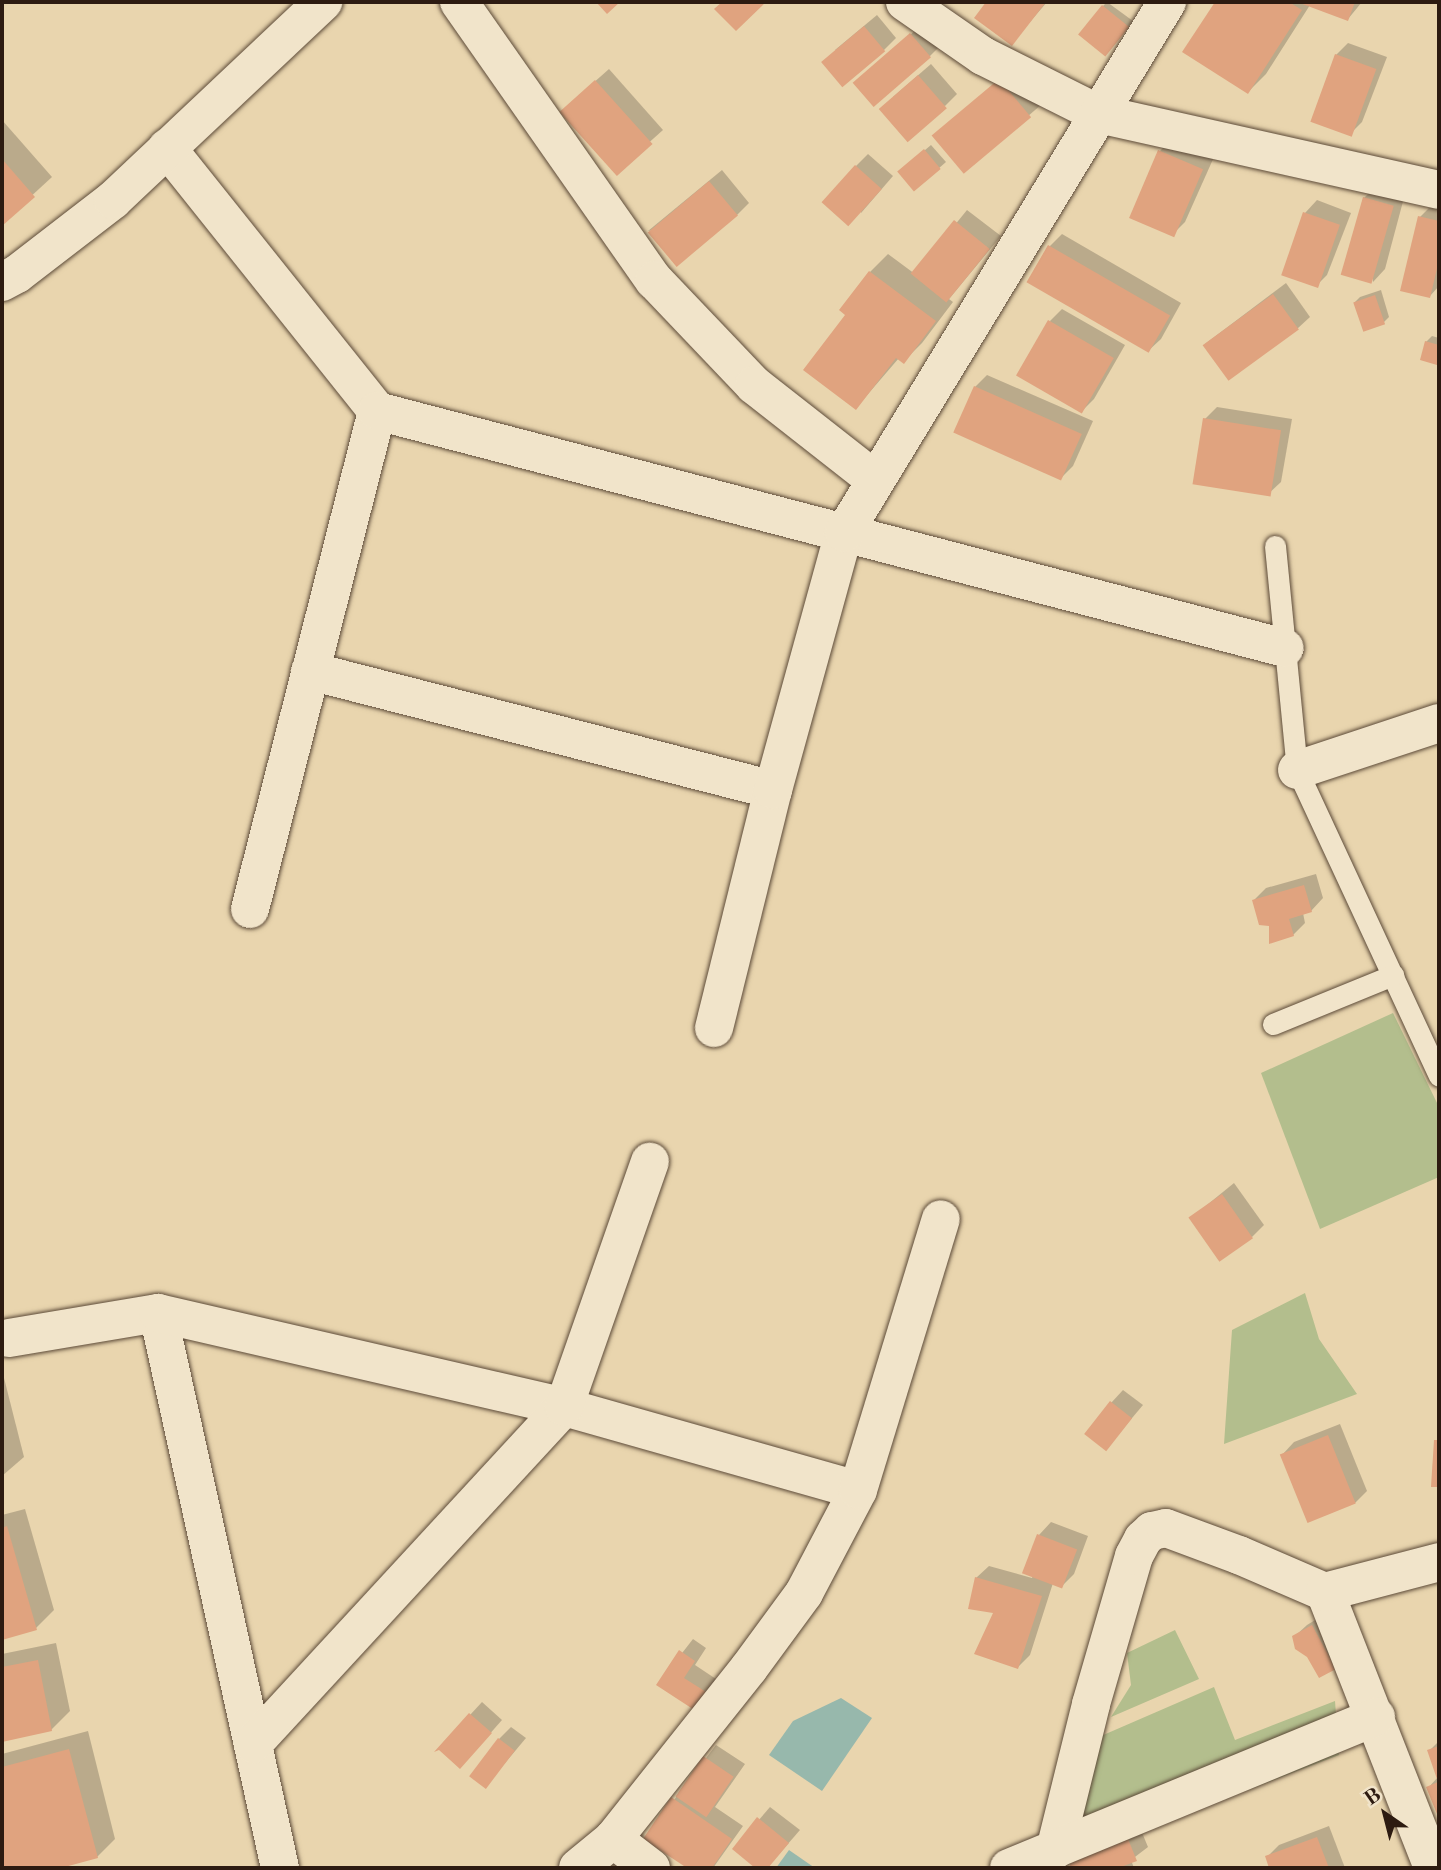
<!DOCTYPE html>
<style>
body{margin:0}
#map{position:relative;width:1441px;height:1870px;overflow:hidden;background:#e9d5ae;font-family:"Libre Bodoni",serif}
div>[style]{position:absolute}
.green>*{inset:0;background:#b3be8d}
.water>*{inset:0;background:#97b8ac}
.shadow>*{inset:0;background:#0003}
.building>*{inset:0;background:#e0a37f;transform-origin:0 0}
.roads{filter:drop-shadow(0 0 2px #5c4a38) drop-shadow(0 0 2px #5c4a38)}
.lane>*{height:21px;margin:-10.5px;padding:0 10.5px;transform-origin:10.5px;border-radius:10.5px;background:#f1e4ca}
.street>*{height:38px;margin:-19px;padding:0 19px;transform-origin:19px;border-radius:19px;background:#f1e4ca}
span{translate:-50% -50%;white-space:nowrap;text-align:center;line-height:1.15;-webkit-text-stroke:5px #f1e4ca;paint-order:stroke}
.frame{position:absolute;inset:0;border:4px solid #2d1b11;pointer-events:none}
.north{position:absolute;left:1350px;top:1779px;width:70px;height:70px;-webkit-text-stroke:5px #f1e4ca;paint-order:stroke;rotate:325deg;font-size:19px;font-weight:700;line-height:28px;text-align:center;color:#2d1b11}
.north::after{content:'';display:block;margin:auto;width:24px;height:32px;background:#2d1b11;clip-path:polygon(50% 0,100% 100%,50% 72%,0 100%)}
</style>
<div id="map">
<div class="green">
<i style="clip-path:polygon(1393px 1013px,1439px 1107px,1439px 1177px,1320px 1229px,1261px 1073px)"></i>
<i style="clip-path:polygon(1305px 1293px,1319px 1339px,1357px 1394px,1224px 1444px,1232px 1330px)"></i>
<i style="clip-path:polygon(1175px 1630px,1199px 1679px,1111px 1717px,1131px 1685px,1127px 1653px)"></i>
<i style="clip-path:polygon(1214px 1687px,1235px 1740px,1335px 1701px,1339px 1755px,1053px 1865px,1101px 1736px)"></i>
</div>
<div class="water">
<i style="clip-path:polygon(841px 1698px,872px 1718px,822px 1791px,769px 1755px,793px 1721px)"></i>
<i style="clip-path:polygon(789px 1850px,815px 1868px,776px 1868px)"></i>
</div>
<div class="shadow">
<i style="clip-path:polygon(988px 2px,1047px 2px,1011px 44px,976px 17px)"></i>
<i style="clip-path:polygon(1107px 2px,1133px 21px,1111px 48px,1103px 6px)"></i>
<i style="clip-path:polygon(1217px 2px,1362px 2px,1348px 19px,1310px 5px,1266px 74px,1248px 92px,1185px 52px)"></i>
<i style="clip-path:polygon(877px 15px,896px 38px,884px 50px,835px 50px)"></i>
<i style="clip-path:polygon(924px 23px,942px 44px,930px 56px,868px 71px)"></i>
<i style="clip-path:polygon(1348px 43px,1387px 57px,1362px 122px,1350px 134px,1336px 55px)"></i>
<i style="clip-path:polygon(931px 64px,957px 94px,945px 106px,893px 97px)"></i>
<i style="clip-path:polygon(1012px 68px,1042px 104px,963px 172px)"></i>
<i style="clip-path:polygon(609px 69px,663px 130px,615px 173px,574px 100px)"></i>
<i style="clip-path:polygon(2px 120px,52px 177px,2px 223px)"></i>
<i style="clip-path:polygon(1172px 138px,1214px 157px,1185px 222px,1173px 234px,1131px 217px,1160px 151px)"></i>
<i style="clip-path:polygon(931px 145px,946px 162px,915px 189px,906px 166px)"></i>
<i style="clip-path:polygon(868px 154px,893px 176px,861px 213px,856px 166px)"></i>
<i style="clip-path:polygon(722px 170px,749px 203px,737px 215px,648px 231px)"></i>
<i style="clip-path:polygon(1376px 186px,1405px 194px,1385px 269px,1373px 282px,1364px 198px)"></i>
<i style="clip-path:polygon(1317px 200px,1351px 213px,1327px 275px,1315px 287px,1305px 213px)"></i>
<i style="clip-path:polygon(1432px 205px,1439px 206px,1439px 286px,1430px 296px,1420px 217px)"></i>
<i style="clip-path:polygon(967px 210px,1001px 236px,949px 299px,953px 302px,922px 343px,904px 361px,899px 358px,856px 408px,870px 272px,888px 254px,915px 274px)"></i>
<i style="clip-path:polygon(1062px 234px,1181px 303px,1161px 339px,1148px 351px,1029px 281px,1050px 246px)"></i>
<i style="clip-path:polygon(1286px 283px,1310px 317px,1297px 329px,1205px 344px)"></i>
<i style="clip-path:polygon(1381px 290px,1389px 317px,1384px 322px,1354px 303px,1360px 297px)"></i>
<i style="clip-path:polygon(1062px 309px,1125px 345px,1094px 399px,1081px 412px,1050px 321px)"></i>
<i style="clip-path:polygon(1432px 336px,1439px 338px,1437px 363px,1426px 342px)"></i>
<i style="clip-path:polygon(987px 375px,1093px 421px,1073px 466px,1061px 478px,975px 387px)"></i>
<i style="clip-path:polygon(1217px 407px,1292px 419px,1281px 482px,1268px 494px,1205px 419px)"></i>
<i style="clip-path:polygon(1316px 874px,1323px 898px,1311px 911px,1303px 913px,1305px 923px,1293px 935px,1271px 924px,1254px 900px,1266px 888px)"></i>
<i style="clip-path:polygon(1234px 1183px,1264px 1225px,1252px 1237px,1191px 1218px)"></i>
<i style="clip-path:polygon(2px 1370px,24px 1457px,2px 1476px)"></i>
<i style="clip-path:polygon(1123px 1390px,1143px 1405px,1106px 1449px,1111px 1403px)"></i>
<i style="clip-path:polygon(1340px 1424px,1367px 1491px,1355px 1503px,1282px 1455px,1294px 1442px)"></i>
<i style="clip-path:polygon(25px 1509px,54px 1610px,36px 1628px,2px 1638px,2px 1515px)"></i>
<i style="clip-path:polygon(1051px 1522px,1088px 1536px,1074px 1574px,1062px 1586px,1053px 1583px,1030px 1655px,1018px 1667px,995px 1612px,976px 1578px,989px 1566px,1032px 1578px,1033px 1575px,1024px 1572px,1039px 1535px)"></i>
<i style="clip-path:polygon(1325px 1614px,1335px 1667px,1294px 1637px,1307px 1625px)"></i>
<i style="clip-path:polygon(693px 1639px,706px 1648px,695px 1665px,725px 1685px,713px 1701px,658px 1684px)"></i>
<i style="clip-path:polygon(56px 1643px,70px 1711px,51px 1730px,2px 1740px,2px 1654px)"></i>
<i style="clip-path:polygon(482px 1702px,502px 1720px,472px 1754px,470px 1715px)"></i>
<i style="clip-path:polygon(511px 1727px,526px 1738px,485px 1787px,499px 1739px)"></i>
<i style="clip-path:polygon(88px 1731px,115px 1839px,97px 1857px,54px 1868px,2px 1868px,2px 1754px)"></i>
<i style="clip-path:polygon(1439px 1741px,1439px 1811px,1438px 1812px,1428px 1788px,1438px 1777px,1429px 1751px)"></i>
<i style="clip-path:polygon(716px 1745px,745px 1764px,715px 1807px,743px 1826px,713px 1868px,690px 1868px,645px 1838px)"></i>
<i style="clip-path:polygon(770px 1807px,800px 1830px,767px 1868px,758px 1868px,734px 1849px)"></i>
<i style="clip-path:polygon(1138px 1823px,1148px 1847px,1131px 1860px,1134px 1868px,1073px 1868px,1069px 1858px)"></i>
<i style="clip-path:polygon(1329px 1826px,1345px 1868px,1271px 1868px,1267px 1857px,1279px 1845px)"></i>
</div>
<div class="building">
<i style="clip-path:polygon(596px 2px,620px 2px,607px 14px)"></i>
<i style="clip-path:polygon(722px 2px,766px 2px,736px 31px,714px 9px)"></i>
<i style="clip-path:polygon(986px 2px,1046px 2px,1012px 46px,974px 18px)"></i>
<i style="clip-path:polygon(1215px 2px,1289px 2px,1302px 10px,1248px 94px,1182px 52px)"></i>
<i style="clip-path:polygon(1297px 2px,1355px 2px,1348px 21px)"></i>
<i style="left:1102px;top:5px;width:35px;height:38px;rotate:39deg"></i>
<i style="left:864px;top:26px;width:33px;height:56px;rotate:50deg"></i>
<i style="left:910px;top:33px;width:32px;height:76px;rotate:49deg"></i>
<i style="left:1335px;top:54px;width:44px;height:72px;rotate:20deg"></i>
<i style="left:918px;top:75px;width:44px;height:52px;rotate:49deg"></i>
<i style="left:999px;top:79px;width:50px;height:88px;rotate:50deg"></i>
<i style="left:595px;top:80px;width:86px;height:48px;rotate:48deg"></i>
<i style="left:924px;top:149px;width:26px;height:35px;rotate:50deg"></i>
<i style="left:1158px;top:150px;width:49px;height:74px;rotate:23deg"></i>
<i style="clip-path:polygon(2px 159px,35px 197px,2px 226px)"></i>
<i style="left:855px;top:165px;width:36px;height:50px;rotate:42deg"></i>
<i style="left:709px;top:181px;width:45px;height:80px;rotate:50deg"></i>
<i style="left:1363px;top:197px;width:32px;height:81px;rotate:16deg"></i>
<i style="left:1303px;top:212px;width:39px;height:67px;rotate:19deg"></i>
<i style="clip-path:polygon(1418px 216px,1439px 221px,1439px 260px,1430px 298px,1400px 291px)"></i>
<i style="left:954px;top:220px;width:46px;height:69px;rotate:39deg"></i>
<i style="left:1048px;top:245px;width:141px;height:43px;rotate:30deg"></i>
<i style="clip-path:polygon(869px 271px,936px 321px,904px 364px,896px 358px,856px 410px,803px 370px,845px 315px,839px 310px)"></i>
<i style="left:1273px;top:294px;width:44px;height:87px;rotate:54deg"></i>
<i style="left:1375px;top:295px;width:31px;height:23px;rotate:71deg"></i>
<i style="left:1048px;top:320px;width:76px;height:64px;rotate:30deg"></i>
<i style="clip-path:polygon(1425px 341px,1439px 345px,1437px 365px,1420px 360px)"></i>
<i style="left:974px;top:386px;width:118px;height:51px;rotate:24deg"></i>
<i style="left:1203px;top:418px;width:79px;height:67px;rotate:9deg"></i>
<i style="clip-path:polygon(1304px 885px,1312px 912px,1289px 919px,1294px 936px,1269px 944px,1269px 926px,1259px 925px,1252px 900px)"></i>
<i style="left:1222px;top:1194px;width:54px;height:41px;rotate:55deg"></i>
<i style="left:1110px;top:1401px;width:28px;height:42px;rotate:38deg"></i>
<i style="left:1328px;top:1435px;width:74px;height:52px;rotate:68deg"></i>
<i style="clip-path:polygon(1434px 1440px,1439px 1440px,1439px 1487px,1431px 1487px)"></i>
<i style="clip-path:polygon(7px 1526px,37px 1630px,2px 1640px,2px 1528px)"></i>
<i style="left:1037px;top:1534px;width:43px;height:42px;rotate:21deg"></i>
<i style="clip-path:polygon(975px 1577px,1042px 1596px,1018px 1669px,974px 1654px,993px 1613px,968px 1609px)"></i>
<i style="clip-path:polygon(1312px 1625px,1336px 1669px,1319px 1678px,1307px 1657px,1295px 1649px,1292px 1636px)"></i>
<i style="clip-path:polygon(679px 1650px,695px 1661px,684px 1678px,714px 1697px,702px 1715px,656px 1685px)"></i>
<i style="clip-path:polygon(38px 1660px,52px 1731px,2px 1742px,2px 1667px)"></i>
<i style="clip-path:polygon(469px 1713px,492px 1733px,460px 1769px,439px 1750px,434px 1752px)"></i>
<i style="left:498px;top:1738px;width:21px;height:48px;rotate:37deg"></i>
<i style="clip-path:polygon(1439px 1746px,1439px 1813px,1437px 1814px,1426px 1787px,1438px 1782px,1427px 1750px)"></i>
<i style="clip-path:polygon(69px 1749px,98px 1858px,61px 1868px,2px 1868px,2px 1767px)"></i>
<i style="left:703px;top:1756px;width:37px;height:49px;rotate:34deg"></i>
<i style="clip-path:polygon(671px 1797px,732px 1839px,712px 1868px,687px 1868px,643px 1839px)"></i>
<i style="clip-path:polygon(757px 1817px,789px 1843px,768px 1868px,755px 1868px,732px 1849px)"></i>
<i style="clip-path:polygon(1126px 1834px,1137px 1861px,1118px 1868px,1071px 1868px,1067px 1857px)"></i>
<i style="clip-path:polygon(1317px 1837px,1329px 1868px,1269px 1868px,1265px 1856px)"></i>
</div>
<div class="roads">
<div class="lane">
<i style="left:1275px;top:546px;width:225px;rotate:84.4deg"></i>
<i style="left:1297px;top:770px;width:337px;rotate:65.1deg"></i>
<i style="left:1273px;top:1024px;width:130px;rotate:-22.2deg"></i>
</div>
<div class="street">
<i style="left:459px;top:2px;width:340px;rotate:55deg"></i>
<i style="left:654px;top:280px;width:145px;rotate:46.4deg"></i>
<i style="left:754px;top:385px;width:154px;rotate:38.1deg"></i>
<i style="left:905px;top:2px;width:95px;rotate:34.7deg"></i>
<i style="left:983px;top:56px;width:130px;rotate:26.6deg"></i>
<i style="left:1099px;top:114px;width:348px;rotate:12.6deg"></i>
<i style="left:167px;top:148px;width:337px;rotate:51.4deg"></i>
<i style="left:2px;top:282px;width:17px;rotate:-28deg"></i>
<i style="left:17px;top:274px;width:121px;rotate:-37.6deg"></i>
<i style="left:113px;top:200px;width:289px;rotate:-43.3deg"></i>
<i style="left:310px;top:671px;width:478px;rotate:14.4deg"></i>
<i style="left:1297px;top:770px;width:150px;rotate:-18.3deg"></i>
<i style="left:250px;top:909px;width:514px;rotate:-75.69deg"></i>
<i style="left:377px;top:411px;width:938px;rotate:14.63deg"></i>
<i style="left:714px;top:1028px;width:245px;rotate:-76.1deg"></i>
<i style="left:773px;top:790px;width:267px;rotate:-74.6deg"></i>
<i style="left:844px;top:533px;width:622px;rotate:-58.69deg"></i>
<i style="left:158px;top:1313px;width:568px;rotate:77.6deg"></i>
<i style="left:9px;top:1338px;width:151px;rotate:-9.5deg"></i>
<i style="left:158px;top:1313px;width:417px;rotate:13deg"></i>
<i style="left:564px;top:1407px;width:305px;rotate:15.8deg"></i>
<i style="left:1325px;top:1592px;width:296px;rotate:68.6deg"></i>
<i style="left:253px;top:1744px;width:459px;rotate:-47.3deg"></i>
<i style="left:564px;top:1407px;width:260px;rotate:-70.7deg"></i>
<i style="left:1055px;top:1850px;width:150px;rotate:-76.1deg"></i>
<i style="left:1091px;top:1704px;width:154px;rotate:-73.8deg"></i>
<i style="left:1134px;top:1556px;width:19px;rotate:-62deg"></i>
<i style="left:1143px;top:1539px;width:12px;rotate:-42deg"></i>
<i style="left:1152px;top:1531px;width:14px;rotate:-12deg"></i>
<i style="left:1166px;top:1528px;width:78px;rotate:20.3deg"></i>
<i style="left:1239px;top:1555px;width:94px;rotate:23.3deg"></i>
<i style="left:1325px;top:1592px;width:118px;rotate:-14.7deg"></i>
<i style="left:578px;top:1868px;width:45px;rotate:-39.6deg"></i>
<i style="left:651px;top:1868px;width:48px;rotate:-142.7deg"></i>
<i style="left:613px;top:1839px;width:218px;rotate:-51.5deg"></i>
<i style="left:749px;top:1668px;width:93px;rotate:-53.7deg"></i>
<i style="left:804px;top:1593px;width:116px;rotate:-62.3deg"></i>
<i style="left:858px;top:1490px;width:283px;rotate:-73deg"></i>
<i style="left:1009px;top:1868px;width:397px;rotate:-22.4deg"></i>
</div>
</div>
<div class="frame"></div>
<div class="north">B</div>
</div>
